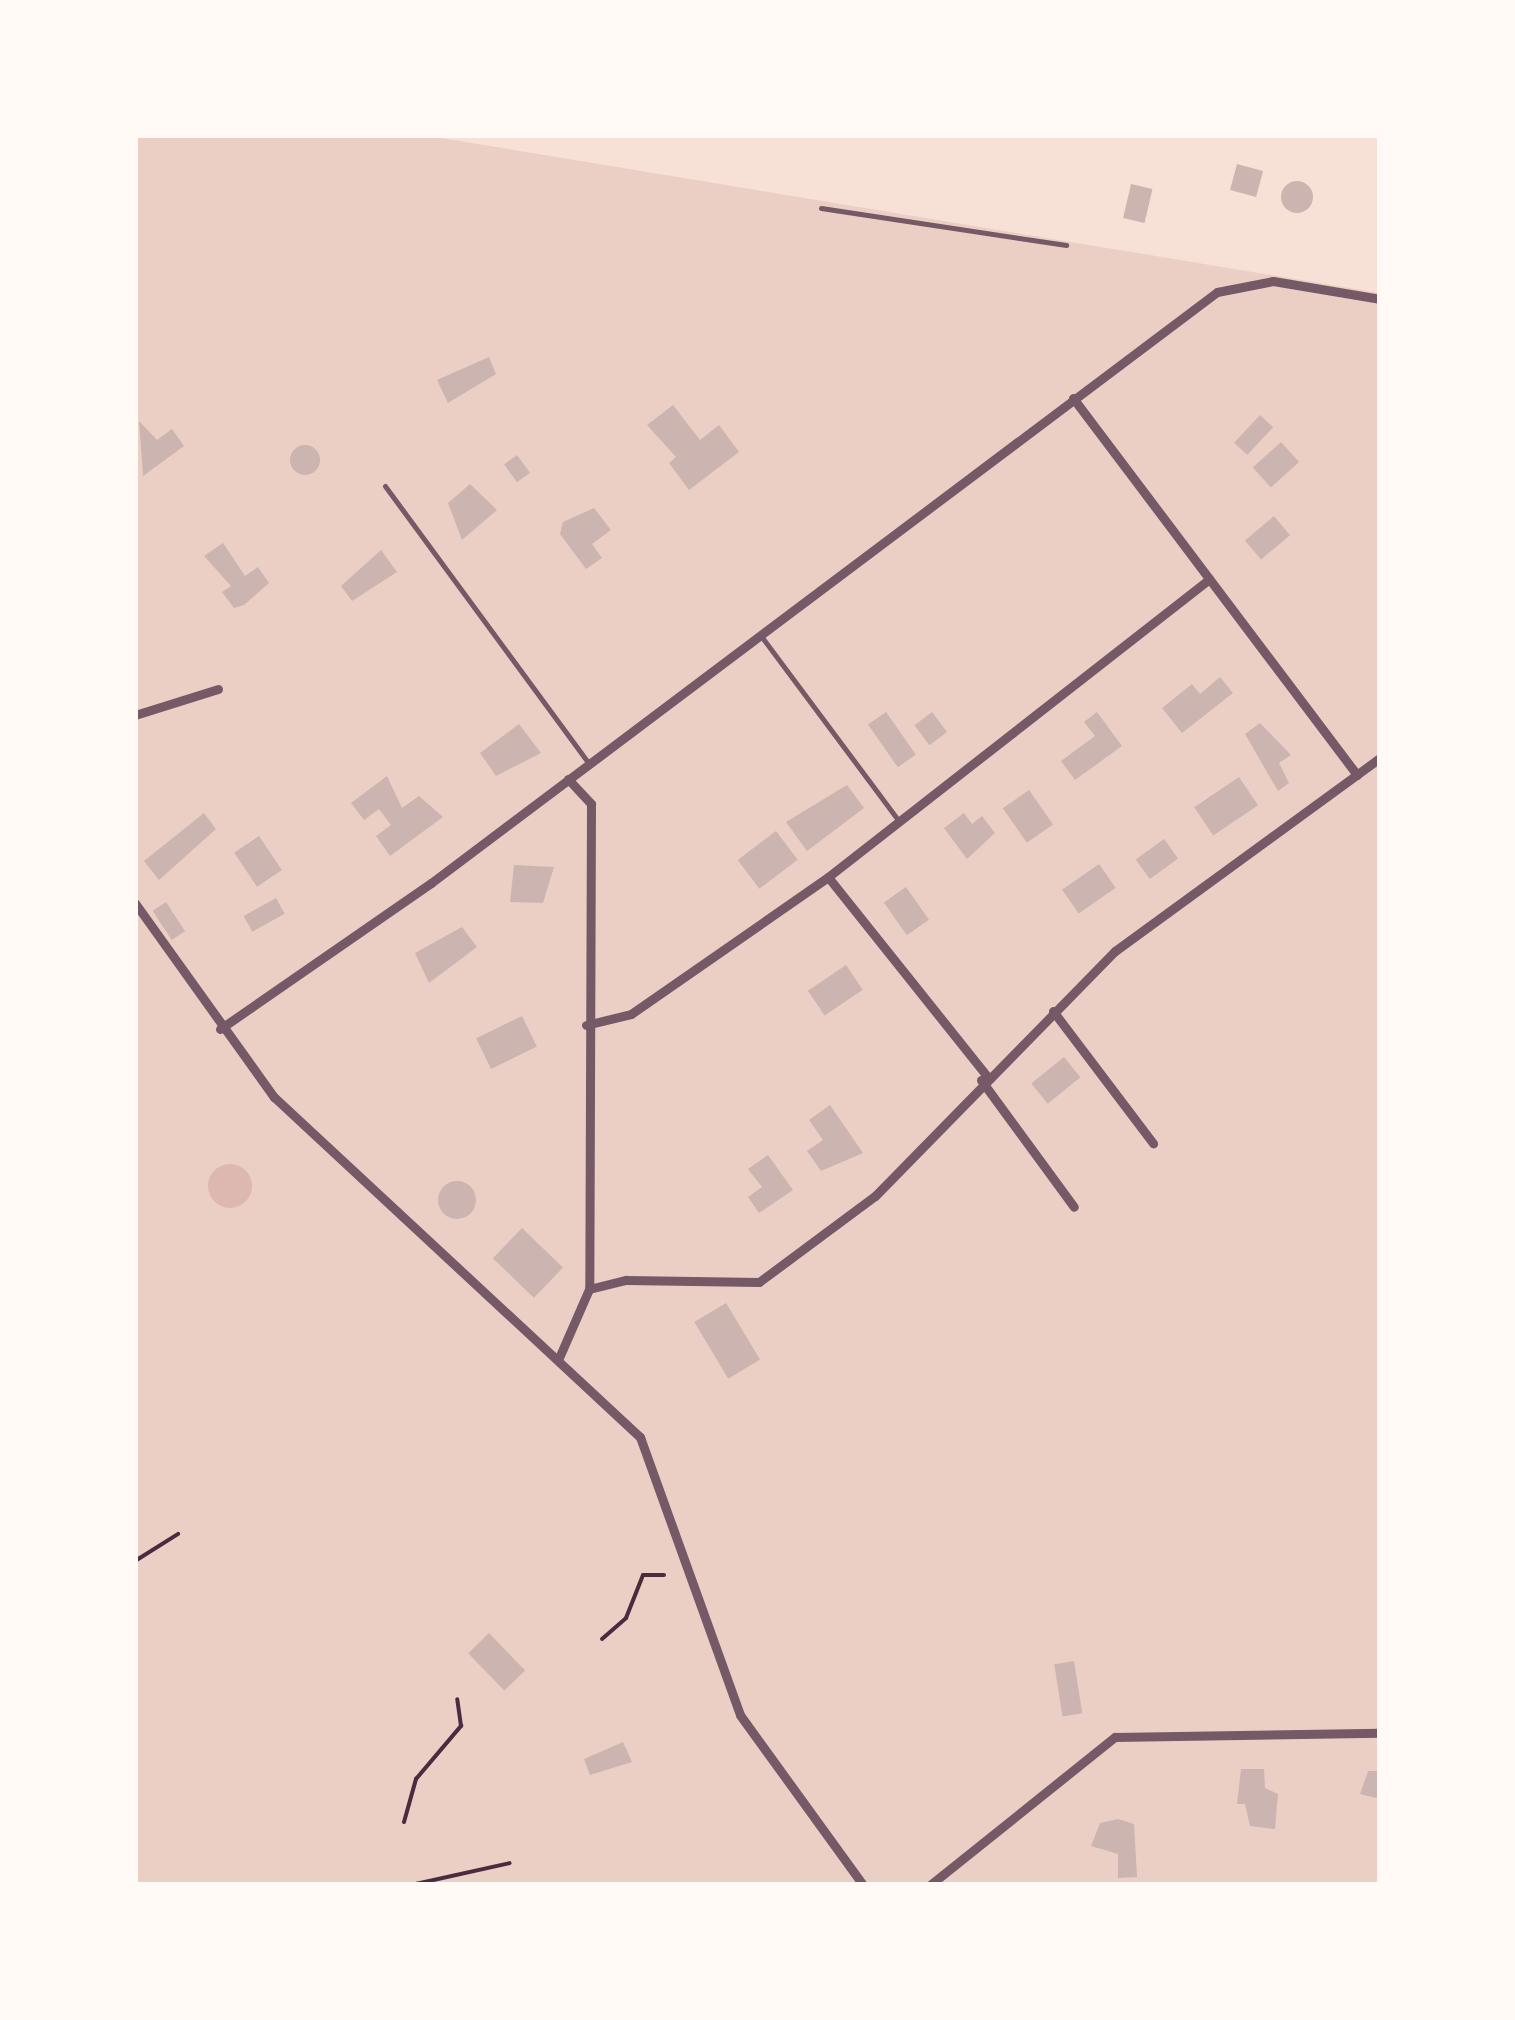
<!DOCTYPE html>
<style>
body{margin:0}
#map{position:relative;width:1515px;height:2020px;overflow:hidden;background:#f7e1d7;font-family:Georgia,serif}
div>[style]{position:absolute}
.green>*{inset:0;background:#ebcfc5}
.water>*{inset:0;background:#dcb8b0}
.round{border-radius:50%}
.building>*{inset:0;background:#ccb4b1;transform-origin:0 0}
.path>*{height:4px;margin:-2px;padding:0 2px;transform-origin:2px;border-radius:2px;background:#4a2c40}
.service>*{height:5px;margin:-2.5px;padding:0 2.5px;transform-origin:2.5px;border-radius:2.5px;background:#755966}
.minor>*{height:9px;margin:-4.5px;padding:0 4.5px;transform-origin:4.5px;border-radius:4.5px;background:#755966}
span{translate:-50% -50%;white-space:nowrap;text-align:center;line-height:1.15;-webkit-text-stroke:10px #fffaf5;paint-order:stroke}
.frame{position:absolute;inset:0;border:138px solid #fffaf5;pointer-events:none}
</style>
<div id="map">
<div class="green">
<i style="clip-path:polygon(135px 135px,423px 135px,1380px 293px,1380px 1885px,135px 1885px)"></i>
</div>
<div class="water">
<i class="round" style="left:208px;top:1164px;width:44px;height:44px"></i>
</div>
<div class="building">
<i style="left:1237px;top:164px;width:27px;height:27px;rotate:15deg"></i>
<i class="round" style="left:1281px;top:181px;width:32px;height:32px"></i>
<i style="left:1131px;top:184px;width:22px;height:35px;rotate:13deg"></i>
<i style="clip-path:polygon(489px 357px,496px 374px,448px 403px,437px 380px)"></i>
<i style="clip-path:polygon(673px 405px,700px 440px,719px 425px,739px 452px,689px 490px,669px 463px,676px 457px,647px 425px)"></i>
<i style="left:1260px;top:415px;width:18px;height:38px;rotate:43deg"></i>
<i style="clip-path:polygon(139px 421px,157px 440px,172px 429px,184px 446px,143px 476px)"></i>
<i style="left:1281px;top:442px;width:27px;height:38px;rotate:48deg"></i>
<i class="round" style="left:290px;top:445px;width:30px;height:30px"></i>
<i style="left:517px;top:455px;width:22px;height:16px;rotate:54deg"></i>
<i style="clip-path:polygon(470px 484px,497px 510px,462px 540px,448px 503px)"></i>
<i style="clip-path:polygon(594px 508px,611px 530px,592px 544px,602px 558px,586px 569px,560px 534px,563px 522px)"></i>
<i style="left:1274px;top:516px;width:25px;height:38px;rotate:50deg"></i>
<i style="clip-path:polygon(223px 543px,245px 576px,258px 567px,269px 583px,244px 605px,234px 608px,222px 592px,231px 586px,204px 556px)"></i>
<i style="clip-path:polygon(381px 550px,397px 572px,352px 601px,341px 586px)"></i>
<i style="clip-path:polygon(1220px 677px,1233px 693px,1182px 733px,1162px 708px,1192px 684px,1200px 694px)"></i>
<i style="left:886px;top:712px;width:52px;height:22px;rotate:55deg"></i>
<i style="left:932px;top:712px;width:25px;height:22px;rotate:53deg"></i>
<i style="clip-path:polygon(1097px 712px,1122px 746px,1075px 780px,1061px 761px,1095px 736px,1084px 722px)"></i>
<i style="clip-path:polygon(1260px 723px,1291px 755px,1279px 763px,1289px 783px,1278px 791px,1245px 734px)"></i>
<i style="clip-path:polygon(519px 724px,541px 753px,496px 776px,480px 753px)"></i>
<i style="clip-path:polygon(387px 776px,402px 808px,419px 796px,443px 817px,390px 856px,376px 836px,391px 825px,379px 809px,364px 820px,351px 803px)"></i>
<i style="left:1239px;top:777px;width:34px;height:54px;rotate:56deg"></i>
<i style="clip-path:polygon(847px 785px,864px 808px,807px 851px,786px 822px)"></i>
<i style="left:1029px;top:790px;width:42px;height:32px;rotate:55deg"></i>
<i style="clip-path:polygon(204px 813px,216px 829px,159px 880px,144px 861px)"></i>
<i style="clip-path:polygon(964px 813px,972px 824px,982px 816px,995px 833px,967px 859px,944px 828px)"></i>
<i style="left:776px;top:831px;width:36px;height:48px;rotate:53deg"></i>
<i style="left:259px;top:836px;width:41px;height:30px;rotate:56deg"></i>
<i style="left:1164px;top:839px;width:24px;height:35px;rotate:54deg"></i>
<i style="left:1099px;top:864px;width:29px;height:45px;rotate:55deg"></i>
<i style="clip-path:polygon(514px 865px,554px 867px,543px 903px,510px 902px)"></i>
<i style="left:906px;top:887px;width:40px;height:27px;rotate:55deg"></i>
<i style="left:276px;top:898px;width:18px;height:37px;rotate:61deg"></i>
<i style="left:166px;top:902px;width:35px;height:16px;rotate:57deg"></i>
<i style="clip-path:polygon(462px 927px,477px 947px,429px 983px,415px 953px)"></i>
<i style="left:846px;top:965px;width:30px;height:46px;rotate:56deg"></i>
<i style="left:522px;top:1016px;width:34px;height:51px;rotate:64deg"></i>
<i style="left:1064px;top:1057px;width:26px;height:42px;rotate:51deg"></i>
<i style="clip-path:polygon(830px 1105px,863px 1153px,821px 1171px,807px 1151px,823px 1140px,809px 1120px)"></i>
<i style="clip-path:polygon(768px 1155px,793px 1190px,759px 1213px,748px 1197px,762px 1187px,748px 1169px)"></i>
<i class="round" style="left:438px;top:1181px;width:38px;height:38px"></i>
<i style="left:522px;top:1228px;width:57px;height:42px;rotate:44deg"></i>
<i style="left:726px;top:1303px;width:66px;height:37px;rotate:59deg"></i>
<i style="left:489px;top:1633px;width:52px;height:29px;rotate:46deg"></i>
<i style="left:1074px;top:1661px;width:53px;height:20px;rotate:81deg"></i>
<i style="clip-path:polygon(623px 1742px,632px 1762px,590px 1775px,584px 1759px)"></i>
<i style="clip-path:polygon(1241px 1769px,1264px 1769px,1265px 1788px,1278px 1794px,1275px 1829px,1250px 1826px,1245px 1804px,1237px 1804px)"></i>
<i style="clip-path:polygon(1368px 1771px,1380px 1771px,1380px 1799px,1360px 1794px)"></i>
<i style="clip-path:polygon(1118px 1819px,1134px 1824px,1137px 1877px,1118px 1878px,1118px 1854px,1091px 1846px,1100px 1823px)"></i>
</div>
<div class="path">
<i style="left:135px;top:1561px;width:51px;rotate:-32.1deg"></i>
<i style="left:602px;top:1639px;width:32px;rotate:-41deg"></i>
<i style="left:626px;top:1618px;width:46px;rotate:-68.4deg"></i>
<i style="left:643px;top:1575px;width:21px"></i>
<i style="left:404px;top:1822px;width:45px;rotate:-74.4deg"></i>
<i style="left:416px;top:1779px;width:70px;rotate:-49.7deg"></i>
<i style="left:461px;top:1726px;width:27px;rotate:-98deg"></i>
<i style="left:411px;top:1885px;width:101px;rotate:-12.5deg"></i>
</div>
<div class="service">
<i style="left:821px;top:208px;width:248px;rotate:8.6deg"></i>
<i style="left:385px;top:486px;width:345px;rotate:53.7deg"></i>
<i style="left:761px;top:636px;width:231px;rotate:53.3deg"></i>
</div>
<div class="minor">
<i style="left:1073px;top:398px;width:472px;rotate:53deg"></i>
<i style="left:135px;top:715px;width:87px;rotate:-17.4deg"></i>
<i style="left:568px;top:779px;width:34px;rotate:47deg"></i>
<i style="left:591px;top:804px;width:485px;rotate:90.2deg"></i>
<i style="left:828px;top:877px;width:253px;rotate:51.4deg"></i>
<i style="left:135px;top:903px;width:239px;rotate:54.4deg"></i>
<i style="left:274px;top:1097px;width:500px;rotate:42.9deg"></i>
<i style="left:640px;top:1437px;width:295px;rotate:70.2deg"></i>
<i style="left:740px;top:1715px;width:210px;rotate:54.1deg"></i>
<i style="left:1053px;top:1011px;width:166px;rotate:52.9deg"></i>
<i style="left:586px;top:1025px;width:46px;rotate:-13.7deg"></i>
<i style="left:631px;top:1014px;width:240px;rotate:-34.8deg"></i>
<i style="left:828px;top:877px;width:484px;rotate:-38deg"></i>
<i style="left:220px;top:1029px;width:257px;rotate:-34.7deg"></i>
<i style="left:431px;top:883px;width:983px;rotate:-36.94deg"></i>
<i style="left:1217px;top:292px;width:57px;rotate:-11.1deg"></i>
<i style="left:1273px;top:281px;width:109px;rotate:9.5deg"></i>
<i style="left:981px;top:1080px;width:157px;rotate:53.8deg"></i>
<i style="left:558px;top:1360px;width:77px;rotate:-66.4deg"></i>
<i style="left:589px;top:1289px;width:38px;rotate:-14deg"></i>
<i style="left:626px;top:1280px;width:133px;rotate:0.9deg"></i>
<i style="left:759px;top:1282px;width:144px;rotate:-36.6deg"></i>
<i style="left:875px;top:1196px;width:343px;rotate:-45.6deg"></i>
<i style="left:1115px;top:951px;width:328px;rotate:-36.1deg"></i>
<i style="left:930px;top:1885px;width:237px;rotate:-38.7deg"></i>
<i style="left:1115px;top:1737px;width:265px;rotate:-0.9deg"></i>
</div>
<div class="frame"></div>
</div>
